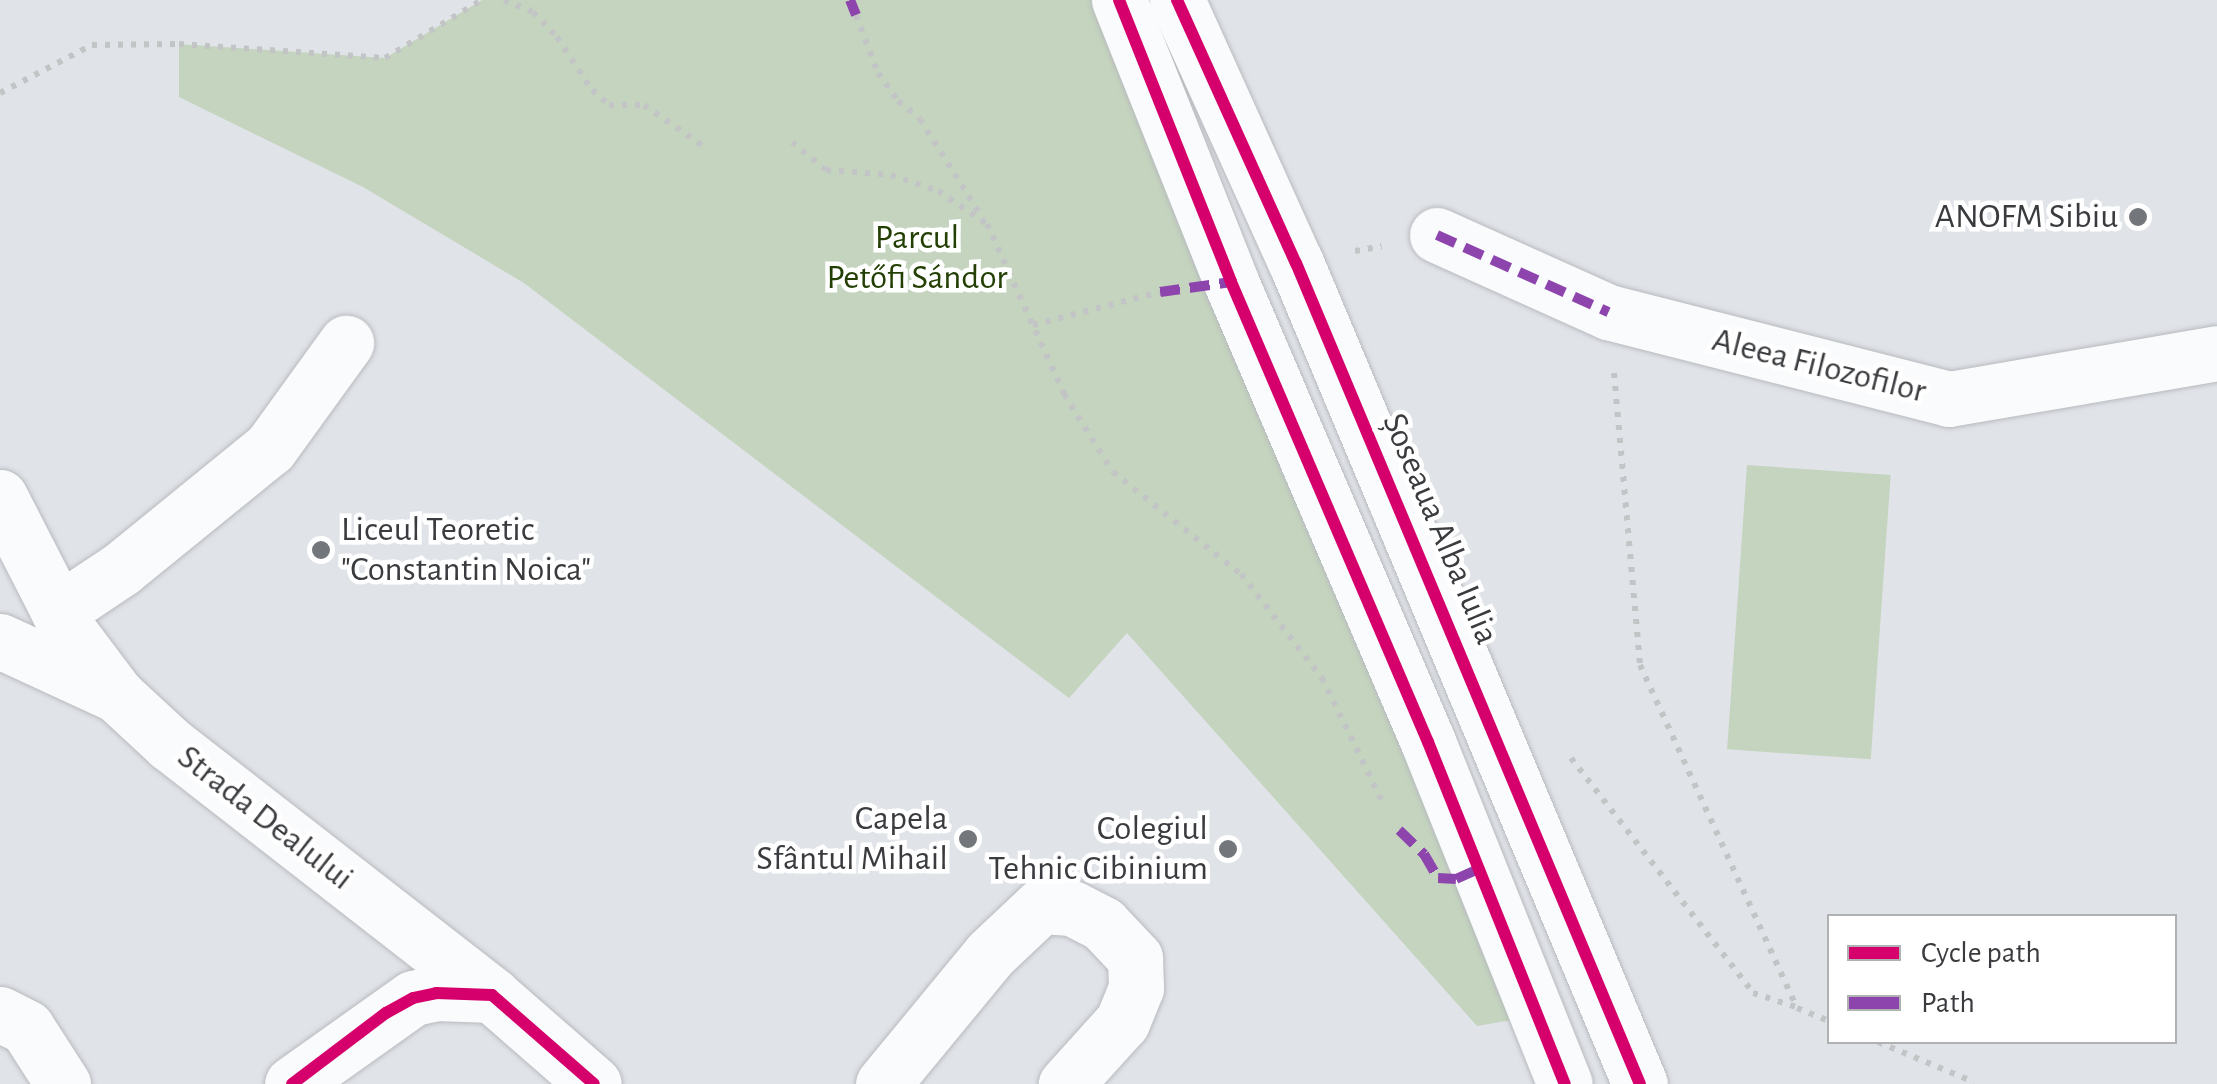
<!DOCTYPE html>
<meta charset="utf-8">
<style>
body{margin:0}
#map{position:relative;width:2217px;height:1084px;overflow:hidden;background:#e0e3e8;font-family:"Alegreya Sans",sans-serif}
div>[style]{position:absolute}
.green>*{inset:0;background:#c4d4be;transform-origin:0 0}
.path>*{height:6px;margin-top:-3px;transform-origin:0;background:repeating-linear-gradient(90deg,#c2c4c5 0 5px,transparent 0 13px)}
.roads{filter:drop-shadow(0 0 2px #b8babe) drop-shadow(0 0 2px #b8babe)}
.minor>*{height:55px;margin:-27.5px;padding:0 27.5px;transform-origin:27.5px;border-radius:27.5px;background:#fafbfc}
.major>*{height:55px;margin:-27.5px;padding:0 27.5px;transform-origin:27.5px;border-radius:27.5px;background:#fafbfc}
.quiet>*{height:10px;margin-top:-5px;transform-origin:0;background:repeating-linear-gradient(90deg,#8e44ad 0 20px,transparent 0 30px)}
.cycleway>*{height:12px;margin:-6px;padding:0 6px;transform-origin:6px;border-radius:6px;background:#d6006c}
.dots>*{width:28px;height:28px;translate:-50% -50%;box-sizing:border-box;border:5px solid #fff;border-radius:50%}
span{translate:-50% -50%;white-space:nowrap;text-align:center;line-height:1.15;-webkit-text-stroke:9px #fff;paint-order:stroke}
.poi-label{font-size:35px;color:#393b3e}
.right{translate:-100% -50%;text-align:right}
.left{translate:0 -50%;text-align:left}
.park-label{font-size:35px;color:#233f03}
.street-label{font-size:35px;color:#393b3e}
.legend{position:absolute;left:1827px;top:914px;width:350px;height:130px;box-sizing:border-box;background:#fff;border:2px solid #b0b1b2;margin:0;padding:12px 18px;list-style:none;font-size:30px;color:#393b3e}
.legend li{display:flex;align-items:center;gap:20px;height:50px}
.legend b{width:50px;border:2px solid #b0b1b2}
</style>
<div id="map">
<div class="green">
<i style="clip-path:polygon(482px 0,1095px 0,1524px 1018px,1477px 1026px,1127px 633px,1069px 698px,524px 283px,363px 187px,179px 97px,179px 44px,385px 58px)"></i>
<i style="left:1747px;top:465px;width:144px;height:285px;rotate:4deg"></i>
</div>
<div class="path">
<i style="left:504px;top:0;width:31px;rotate:22deg"></i>
<i style="left:533px;top:12px;width:35px;rotate:46deg"></i>
<i style="left:557px;top:37px;width:64px;rotate:56.6deg"></i>
<i style="left:592px;top:90px;width:23px;rotate:41deg"></i>
<i style="left:609px;top:105px;width:35px"></i>
<i style="left:644px;top:105px;width:75px;rotate:34.7deg"></i>
<i style="left:856px;top:15px;width:62px;rotate:69.2deg"></i>
<i style="left:878px;top:73px;width:34px;rotate:54deg"></i>
<i style="left:898px;top:101px;width:28px;rotate:39deg"></i>
<i style="left:920px;top:119px;width:118px;rotate:57.8deg"></i>
<i style="left:0;top:93px;width:104px;rotate:-27.6deg"></i>
<i style="left:92px;top:45px;width:87px;rotate:-0.7deg"></i>
<i style="left:179px;top:44px;width:206px;rotate:3.9deg"></i>
<i style="left:385px;top:58px;width:113px;rotate:-30.9deg"></i>
<i style="left:792px;top:142px;width:44px;rotate:39.5deg"></i>
<i style="left:826px;top:170px;width:65px;rotate:4.4deg"></i>
<i style="left:891px;top:175px;width:50px;rotate:18.8deg"></i>
<i style="left:938px;top:191px;width:59px;rotate:34deg"></i>
<i style="left:987px;top:224px;width:187px;rotate:65.6deg"></i>
<i style="left:1064px;top:394px;width:92px;rotate:57.9deg"></i>
<i style="left:1113px;top:472px;width:164px;rotate:38.6deg"></i>
<i style="left:1241px;top:574px;width:132px;rotate:52.1deg"></i>
<i style="left:1322px;top:678px;width:141px;rotate:64deg"></i>
<i style="left:1355px;top:251px;width:27px;rotate:-10deg"></i>
<i style="left:1033px;top:325px;width:131px;rotate:-14.6deg"></i>
<i style="left:1614px;top:373px;width:293px;rotate:84.9deg"></i>
<i style="left:1640px;top:665px;width:377px;rotate:65.4deg"></i>
<i style="left:1797px;top:1008px;width:35px;rotate:22deg"></i>
<i style="left:1571px;top:758px;width:297px;rotate:52.2deg"></i>
<i style="left:1753px;top:993px;width:45px;rotate:18deg"></i>
<i style="left:1878px;top:1042px;width:104px;rotate:22.6deg"></i>
</div>
<div class="roads">
<div class="minor">
<i style="left:1437px;top:235px;width:188px;rotate:24.2deg"></i>
<i style="left:1608px;top:312px;width:352px;rotate:14.3deg"></i>
<i style="left:1949px;top:399px;width:272px;rotate:-9.7deg"></i>
<i style="left:58px;top:611px;width:76px;rotate:-33.7deg"></i>
<i style="left:121px;top:569px;width:192px;rotate:-39.1deg"></i>
<i style="left:270px;top:448px;width:130px;rotate:-54.1deg"></i>
<i style="left:0;top:641px;width:129px;rotate:24.8deg"></i>
<i style="left:0;top:1014px;width:30px;rotate:27deg"></i>
<i style="left:27px;top:1028px;width:67px;rotate:57.3deg"></i>
<i style="left:883px;top:1084px;width:168px;rotate:-50.5deg"></i>
<i style="left:990px;top:954px;width:70px;rotate:-43.3deg"></i>
<i style="left:1041px;top:906px;width:31px;rotate:4deg"></i>
<i style="left:1072px;top:908px;width:35px;rotate:27deg"></i>
<i style="left:1103px;top:924px;width:47px;rotate:46.7deg"></i>
<i style="left:1135px;top:958px;width:30px;rotate:88deg"></i>
<i style="left:1136px;top:988px;width:37px;rotate:112deg"></i>
<i style="left:1122px;top:1022px;width:84px;rotate:132.1deg"></i>
</div>
<div class="major">
<i style="left:1119px;top:0;width:303px;rotate:68.3deg"></i>
<i style="left:1231px;top:282px;width:500px;rotate:66.82deg"></i>
<i style="left:1428px;top:742px;width:368px;rotate:68.2deg"></i>
<i style="left:1177px;top:0;width:289px;rotate:65.7deg"></i>
<i style="left:1296px;top:263px;width:890px;rotate:67.27deg"></i>
<i style="left:0;top:497px;width:149px;rotate:62.9deg"></i>
<i style="left:68px;top:630px;width:81px;rotate:53deg"></i>
<i style="left:117px;top:695px;width:72px;rotate:42.8deg"></i>
<i style="left:170px;top:744px;width:408px;rotate:37.9deg"></i>
<i style="left:492px;top:995px;width:135px;rotate:41.1deg"></i>
<i style="left:292px;top:1084px;width:148px;rotate:-35.4deg"></i>
<i style="left:413px;top:998px;width:24px;rotate:-12deg"></i>
<i style="left:436px;top:993px;width:56px;rotate:2deg"></i>
</div>
</div>
<div class="quiet">
<i style="left:850px;top:0;width:16px;rotate:68deg"></i>
<i style="left:1437px;top:235px;width:188px;rotate:24.2deg"></i>
<i style="left:1160px;top:292px;width:72px;rotate:-8deg"></i>
<i style="left:1399px;top:830px;width:35px;rotate:44deg"></i>
<i style="left:1424px;top:854px;width:28px;rotate:60deg"></i>
<i style="left:1438px;top:878px;width:18px;rotate:3deg"></i>
<i style="left:1456px;top:879px;width:24px;rotate:-24deg"></i>
</div>
<div class="cycleway">
<i style="left:1119px;top:0;width:303px;rotate:68.3deg"></i>
<i style="left:1231px;top:282px;width:500px;rotate:66.82deg"></i>
<i style="left:1428px;top:742px;width:368px;rotate:68.2deg"></i>
<i style="left:1177px;top:0;width:289px;rotate:65.7deg"></i>
<i style="left:1296px;top:263px;width:890px;rotate:67.27deg"></i>
<i style="left:292px;top:1084px;width:118px;rotate:-37.1deg"></i>
<i style="left:386px;top:1013px;width:31px;rotate:-29deg"></i>
<i style="left:413px;top:998px;width:24px;rotate:-12deg"></i>
<i style="left:436px;top:993px;width:56px;rotate:2deg"></i>
<i style="left:492px;top:995px;width:135px;rotate:41.1deg"></i>
</div>
<div class="dots">
<i style="left:2138px;top:217px;background:#73767a"></i>
<i style="left:321px;top:550px;background:#73767a"></i>
<i style="left:968px;top:839px;background:#73767a"></i>
<i style="left:1228px;top:849px;background:#73767a"></i>
</div>
<div class="poi-label">
<span class="right" style="left:2118px;top:217px">ANOFM Sibiu</span>
<span class="left" style="left:341px;top:550px">Liceul Teoretic<br>"Constantin Noica"</span>
<span class="right" style="left:948px;top:839px">Capela<br>Sfântul Mihail</span>
<span class="right" style="left:1208px;top:849px">Colegiul<br>Tehnic Cibinium</span>
</div>
<div class="park-label">
<span style="left:917px;top:258px">Parcul<br>Petőfi Sándor</span>
</div>
<div class="street-label">
<span style="left:1819px;top:366px;rotate:14deg">Aleea Filozofilor</span>
<span style="left:1440px;top:529px;rotate:67deg">Șoseaua Alba Iulia</span>
<span style="left:265px;top:818px;rotate:38deg">Strada Dealului</span>
</div>
<ul class="legend">
<li><b style="height:12px;background:#d6006c"></b>Cycle path</li>
<li><b style="height:12px;background:#8e44ad"></b>Path</li>
</ul>
</div>
